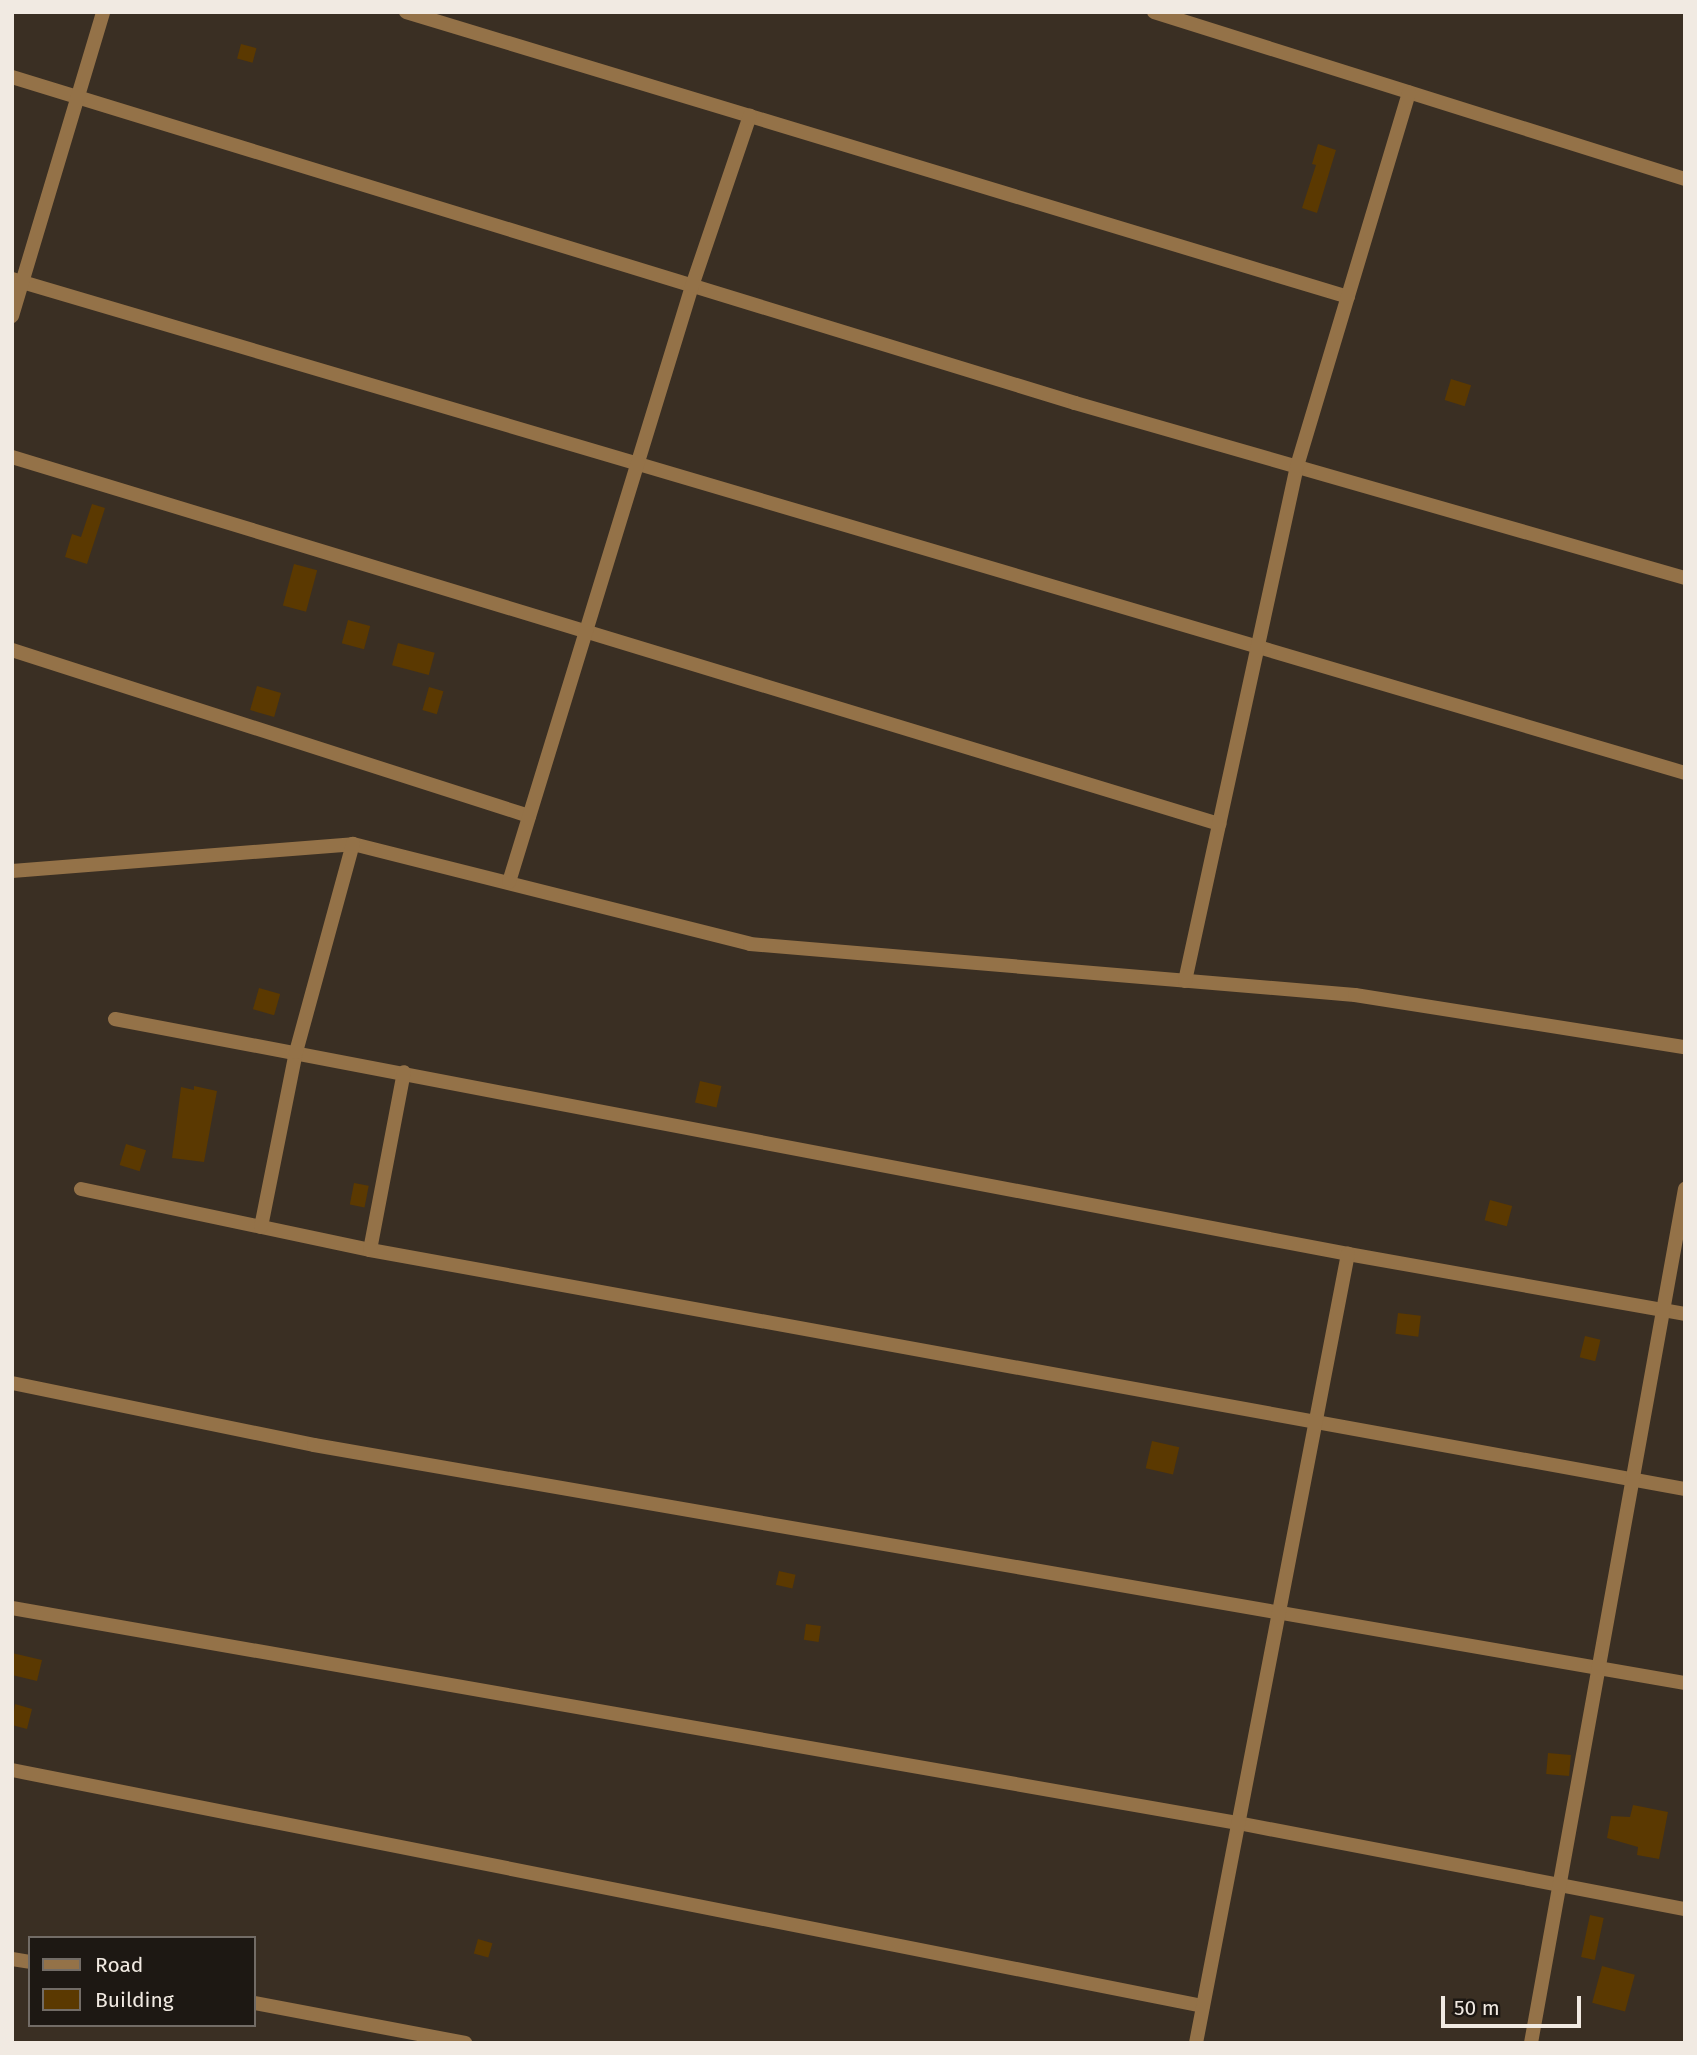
<!DOCTYPE html>
<style>
body{margin:0}
#map{position:relative;width:1697px;height:2055px;overflow:hidden;background:#3a2f23;font-family:"Fira Sans",sans-serif}
div>[style]{position:absolute}
.building>*{inset:0;background:#5b3901;transform-origin:0 0}
.street>*{height:14px;margin:-7px;padding:0 7px;transform-origin:7px;border-radius:7px;background:#947248}
span{translate:-50% -50%;white-space:nowrap;text-align:center;line-height:1.15;-webkit-text-stroke:5px #1d1813;paint-order:stroke}
.frame{position:absolute;inset:0;border:14px solid #f1eae2;pointer-events:none}
.legend{position:absolute;left:28px;top:1936px;width:228px;height:91px;box-sizing:border-box;background:#1d1813;border:2px solid #726c66;margin:0;padding:9px 12px;list-style:none;font-size:21px;color:#f1eae2}
.legend li{display:flex;align-items:center;gap:14px;height:35px}
.legend b{width:35px;border:2px solid #726c66}
.scale{position:absolute;left:1441px;top:1996px;width:140px;height:32px;box-sizing:border-box;border:4px solid #f1eae2;border-top:0;padding-left:9px;font-size:21px;line-height:24px;white-space:nowrap;color:#f1eae2;-webkit-text-stroke:5px #1d1813;paint-order:stroke}
</style>
<div id="map">
<div class="building">
<i style="left:241px;top:44px;width:16px;height:15px;rotate:15deg"></i>
<i style="clip-path:polygon(1318px 144px,1336px 150px,1317px 213px,1302px 208px,1316px 165px,1312px 164px)"></i>
<i style="left:1451px;top:379px;width:21px;height:22px;rotate:17deg"></i>
<i style="clip-path:polygon(92px 504px,105px 508px,87px 564px,65px 557px,72px 534px,81px 537px)"></i>
<i style="left:294px;top:564px;width:24px;height:43px;rotate:15deg"></i>
<i style="left:348px;top:620px;width:23px;height:24px;rotate:15deg"></i>
<i style="left:398px;top:643px;width:38px;height:23px;rotate:15deg"></i>
<i style="left:257px;top:686px;width:25px;height:25px;rotate:16deg"></i>
<i style="left:429px;top:687px;width:15px;height:24px;rotate:16deg"></i>
<i style="left:259px;top:988px;width:22px;height:22px;rotate:16deg"></i>
<i style="left:700px;top:1081px;width:22px;height:22px;rotate:13deg"></i>
<i style="clip-path:polygon(194px 1086px,217px 1091px,204px 1162px,172px 1158px,181px 1087px,194px 1090px)"></i>
<i style="left:126px;top:1144px;width:21px;height:22px;rotate:17deg"></i>
<i style="left:354px;top:1183px;width:15px;height:22px;rotate:11deg"></i>
<i style="left:1490px;top:1200px;width:23px;height:21px;rotate:15deg"></i>
<i style="left:1398px;top:1313px;width:23px;height:21px;rotate:7deg"></i>
<i style="left:1585px;top:1336px;width:16px;height:22px;rotate:14deg"></i>
<i style="left:1152px;top:1441px;width:28px;height:28px;rotate:13deg"></i>
<i style="left:779px;top:1571px;width:17px;height:14px;rotate:13deg"></i>
<i style="left:806px;top:1624px;width:15px;height:16px;rotate:8deg"></i>
<i style="clip-path:polygon(12px 1653px,42px 1660px,37px 1681px,12px 1675px)"></i>
<i style="clip-path:polygon(15px 1704px,32px 1709px,27px 1729px,12px 1725px)"></i>
<i style="left:1548px;top:1753px;width:23px;height:21px;rotate:5deg"></i>
<i style="clip-path:polygon(1633px 1805px,1668px 1812px,1659px 1859px,1637px 1855px,1638px 1847px,1607px 1838px,1611px 1816px,1630px 1817px)"></i>
<i style="left:1590px;top:1915px;width:14px;height:43px;rotate:12deg"></i>
<i style="left:478px;top:1939px;width:15px;height:15px;rotate:16deg"></i>
<i style="left:1602px;top:1966px;width:34px;height:38px;rotate:15deg"></i>
</div>
<div class="street">
<i style="left:406px;top:12px;width:984px;rotate:16.83deg"></i>
<i style="left:1154px;top:12px;width:557px;rotate:17.46deg"></i>
<i style="left:12px;top:77px;width:1112px;rotate:17.05deg"></i>
<i style="left:1075px;top:403px;width:635px;rotate:16.01deg"></i>
<i style="left:12px;top:279px;width:1744px;rotate:16.45deg"></i>
<i style="left:12px;top:316px;width:317px;rotate:-73.3deg"></i>
<i style="left:12px;top:457px;width:1262px;rotate:16.91deg"></i>
<i style="left:12px;top:650px;width:543px;rotate:17.8deg"></i>
<i style="left:12px;top:871px;width:342px;rotate:-4.5deg"></i>
<i style="left:353px;top:844px;width:409px;rotate:14.1deg"></i>
<i style="left:750px;top:944px;width:607px;rotate:4.82deg"></i>
<i style="left:1355px;top:995px;width:334px;rotate:9deg"></i>
<i style="left:509px;top:882px;width:623px;rotate:-72.93deg"></i>
<i style="left:692px;top:286px;width:180px;rotate:-71.2deg"></i>
<i style="left:1185px;top:981px;width:527px;rotate:-77.73deg"></i>
<i style="left:1297px;top:466px;width:390px;rotate:-73.3deg"></i>
<i style="left:115px;top:1019px;width:1255px;rotate:10.79deg"></i>
<i style="left:1348px;top:1254px;width:342px;rotate:10.1deg"></i>
<i style="left:81px;top:1189px;width:295px;rotate:11.9deg"></i>
<i style="left:370px;top:1250px;width:1337px;rotate:10.3deg"></i>
<i style="left:261px;top:1227px;width:178px;rotate:-78.7deg"></i>
<i style="left:296px;top:1052px;width:216px;rotate:-74.7deg"></i>
<i style="left:370px;top:1250px;width:181px;rotate:-79.2deg"></i>
<i style="left:12px;top:1383px;width:308px;rotate:11.6deg"></i>
<i style="left:314px;top:1445px;width:1392px;rotate:9.85deg"></i>
<i style="left:12px;top:1608px;width:1245px;rotate:9.95deg"></i>
<i style="left:1238px;top:1823px;width:455px;rotate:10.9deg"></i>
<i style="left:12px;top:1770px;width:1214px;rotate:11.21deg"></i>
<i style="left:12px;top:1959px;width:18px;rotate:9deg"></i>
<i style="left:254px;top:2003px;width:215px;rotate:10.7deg"></i>
<i style="left:1196px;top:2043px;width:804px;rotate:-79.1deg"></i>
<i style="left:1531px;top:2043px;width:868px;rotate:-79.78deg"></i>
</div>
<div class="frame"></div>
<ul class="legend">
<li><b style="height:9px;background:#947248"></b>Road</li>
<li><b style="height:19px;background:#5b3901"></b>Building</li>
</ul>
<div class="scale">50 m</div>
</div>
